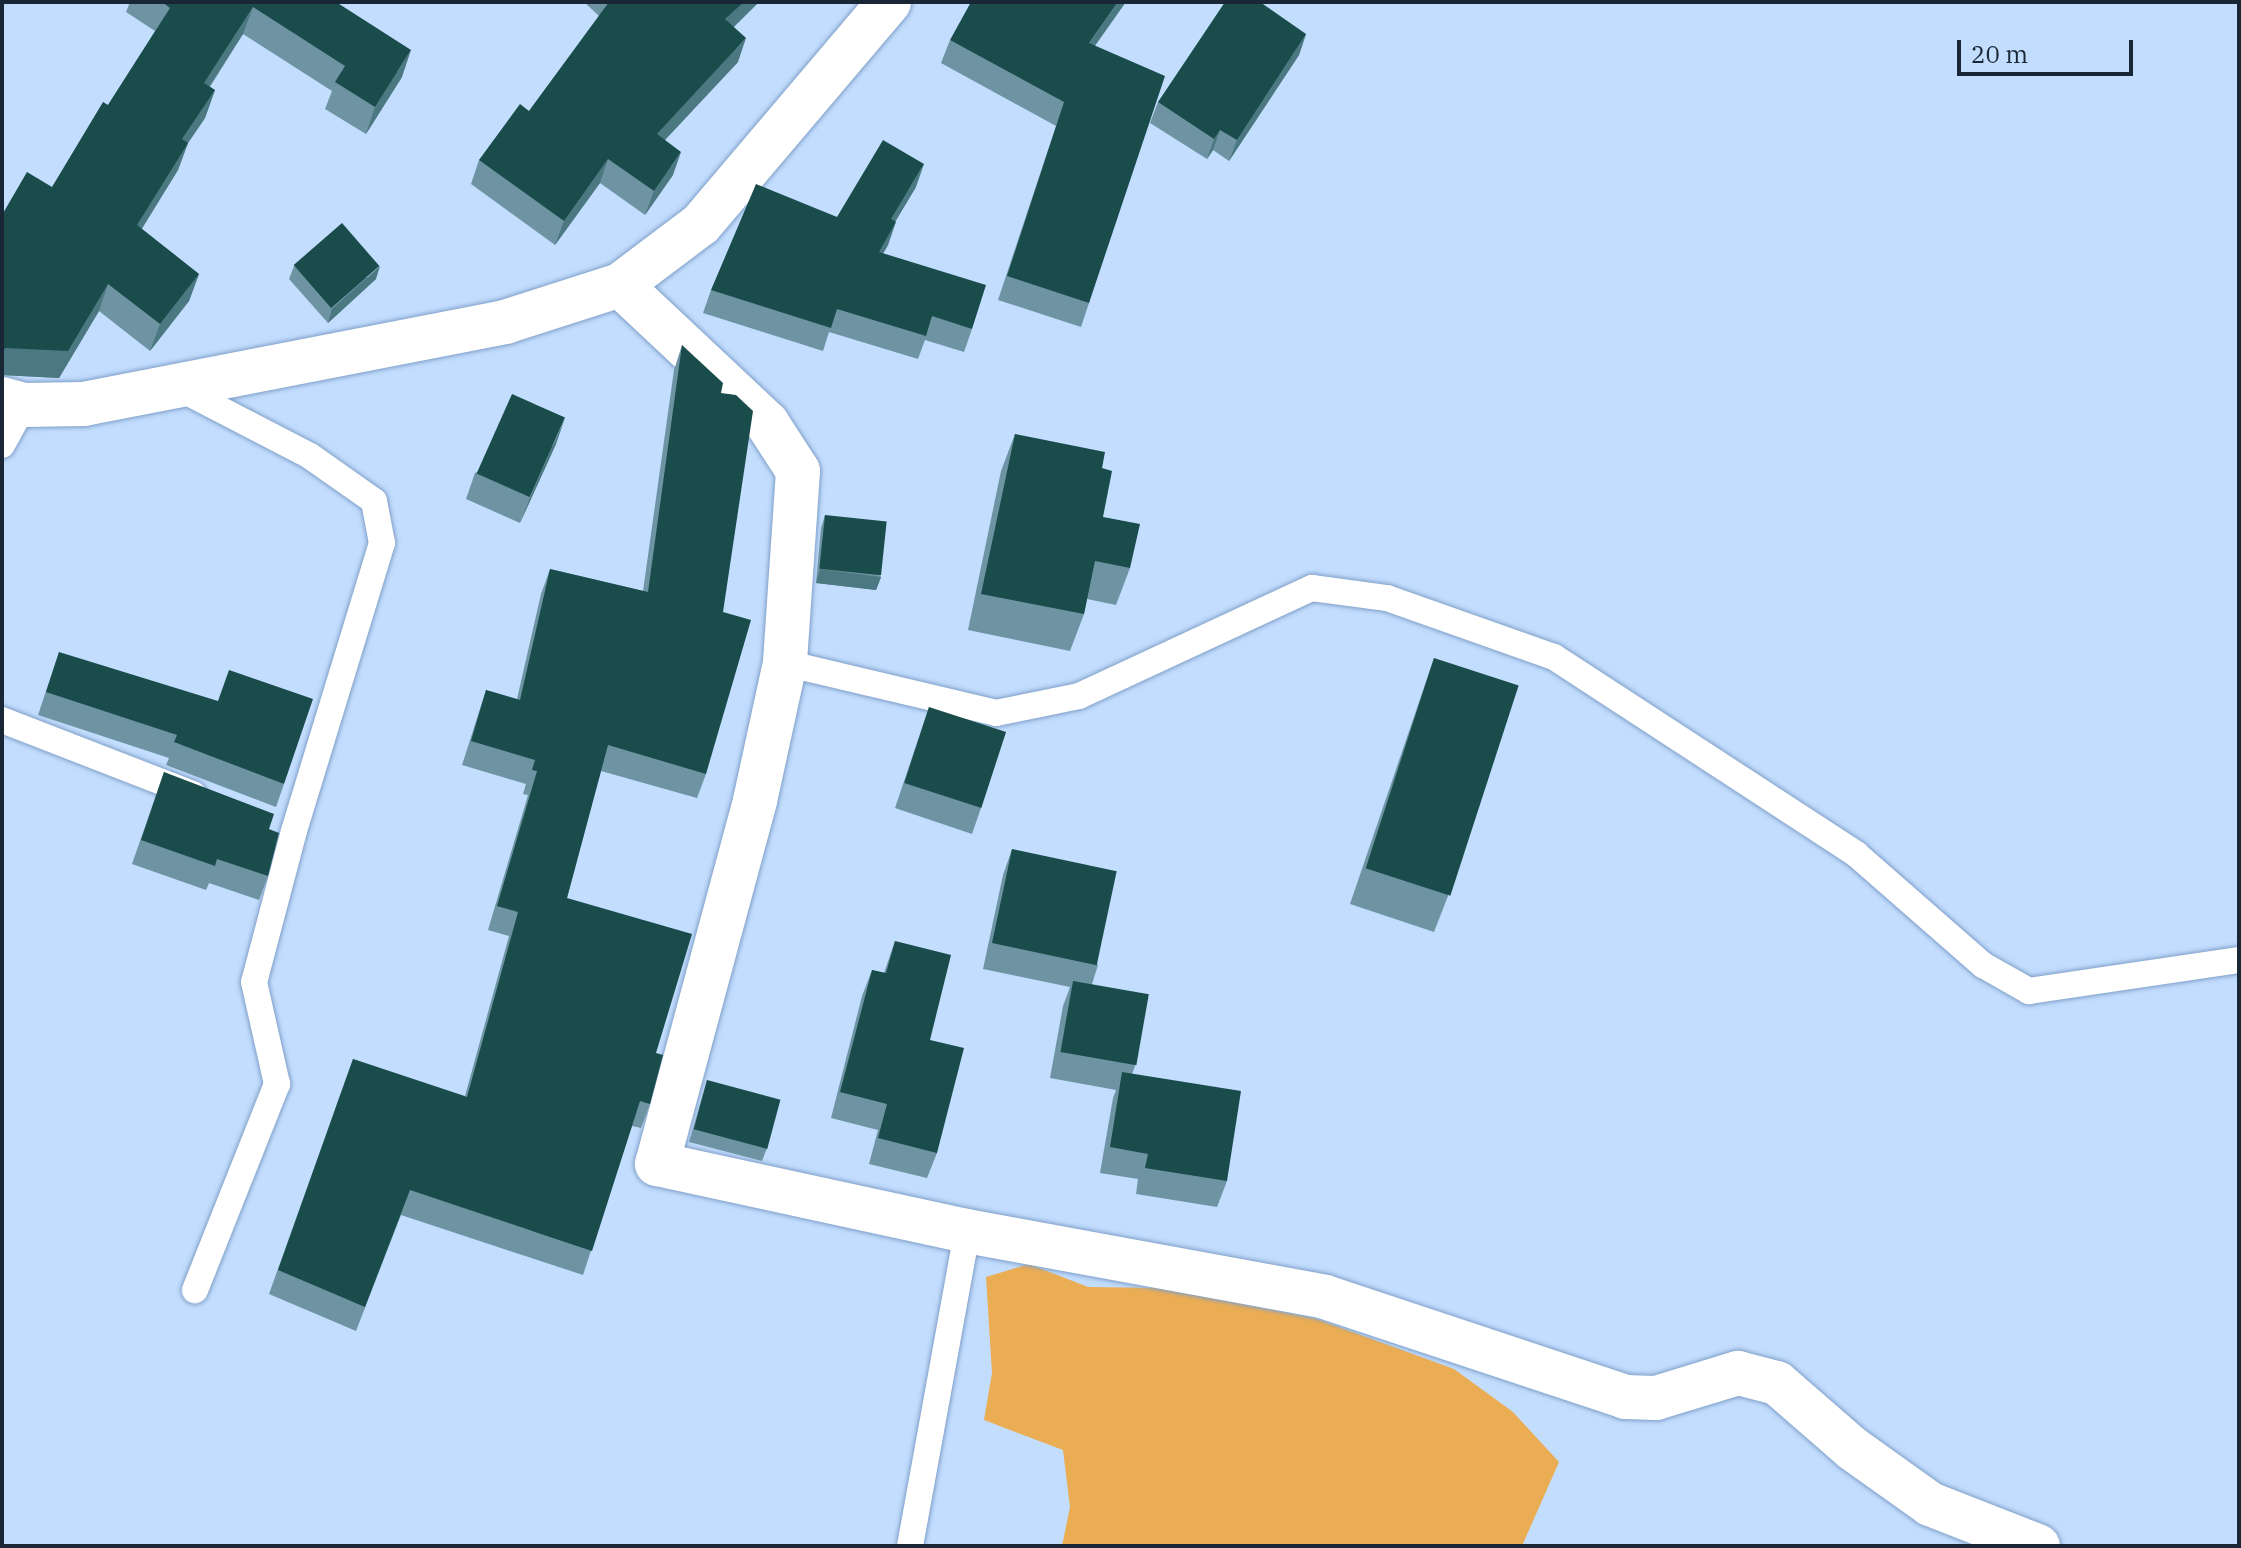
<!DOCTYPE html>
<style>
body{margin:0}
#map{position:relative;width:2241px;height:1548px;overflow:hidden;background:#c2ddfe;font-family:"IBM Plex Serif",serif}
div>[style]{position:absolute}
.green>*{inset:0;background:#ebad53}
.roads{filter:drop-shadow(0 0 2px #80a0c8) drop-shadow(0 0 2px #80a0c8)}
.lane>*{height:26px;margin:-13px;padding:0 13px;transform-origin:13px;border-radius:13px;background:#fff}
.street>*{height:44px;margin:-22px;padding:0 22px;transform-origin:22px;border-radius:22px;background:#fff}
.wall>*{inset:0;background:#6e94a4}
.shaded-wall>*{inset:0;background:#4c7881}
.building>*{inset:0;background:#194c4b;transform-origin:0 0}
span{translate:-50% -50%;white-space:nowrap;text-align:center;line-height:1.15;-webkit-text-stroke:8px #c2ddfe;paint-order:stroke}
.frame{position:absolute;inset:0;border:4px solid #192636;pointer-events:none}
.scale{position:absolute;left:1957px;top:40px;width:176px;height:36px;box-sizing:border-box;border:4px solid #192636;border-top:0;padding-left:10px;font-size:24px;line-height:28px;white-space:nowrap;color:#192636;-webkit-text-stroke:6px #c2ddfe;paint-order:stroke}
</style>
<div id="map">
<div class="green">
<i style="clip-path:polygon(1029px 1264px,1088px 1287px,1163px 1288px,1317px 1319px,1454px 1369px,1513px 1412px,1559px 1462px,1522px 1546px,1062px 1546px,1070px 1507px,1063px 1450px,984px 1420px,992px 1373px,986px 1277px)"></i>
</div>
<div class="roads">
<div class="lane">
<i style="left:177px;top:387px;width:150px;rotate:27.4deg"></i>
<i style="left:310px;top:456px;width:78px;rotate:35.1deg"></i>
<i style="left:374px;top:501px;width:43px;rotate:79.2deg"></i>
<i style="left:382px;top:543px;width:301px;rotate:107deg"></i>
<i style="left:294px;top:831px;width:156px;rotate:104.8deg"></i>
<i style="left:254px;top:982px;width:105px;rotate:77.3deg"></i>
<i style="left:277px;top:1084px;width:222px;rotate:111.7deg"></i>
<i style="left:2px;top:445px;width:46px;rotate:-61.2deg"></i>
<i style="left:785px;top:663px;width:217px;rotate:13.3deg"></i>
<i style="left:996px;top:713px;width:85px;rotate:-11.6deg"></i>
<i style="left:1079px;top:696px;width:257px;rotate:-24.9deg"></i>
<i style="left:1312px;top:588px;width:76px;rotate:7.6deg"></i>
<i style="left:1387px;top:598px;width:177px;rotate:19.5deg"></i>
<i style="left:1554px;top:657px;width:361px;rotate:33.1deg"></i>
<i style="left:1856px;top:854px;width:169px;rotate:41.2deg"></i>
<i style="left:1983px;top:965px;width:53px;rotate:29.5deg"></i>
<i style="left:2029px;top:991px;width:212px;rotate:-8.4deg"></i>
<i style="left:2px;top:720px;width:205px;rotate:21.2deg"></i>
<i style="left:910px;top:1546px;width:320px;rotate:-79.7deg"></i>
</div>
<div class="street">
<i style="left:620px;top:285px;width:202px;rotate:43.2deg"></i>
<i style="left:767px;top:423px;width:57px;rotate:57.1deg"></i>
<i style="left:798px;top:471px;width:192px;rotate:93.9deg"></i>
<i style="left:785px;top:663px;width:141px;rotate:102.3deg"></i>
<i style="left:755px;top:801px;width:376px;rotate:105.1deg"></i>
<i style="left:657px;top:1164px;width:317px;rotate:12.2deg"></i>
<i style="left:967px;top:1231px;width:364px;rotate:10.4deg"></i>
<i style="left:1325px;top:1297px;width:316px;rotate:18.4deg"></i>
<i style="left:1625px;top:1397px;width:31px;rotate:2deg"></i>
<i style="left:1656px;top:1398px;width:86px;rotate:-17deg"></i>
<i style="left:1738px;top:1373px;width:40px;rotate:14.4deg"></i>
<i style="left:1777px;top:1383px;width:101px;rotate:41deg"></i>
<i style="left:1853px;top:1449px;width:95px;rotate:35.5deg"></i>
<i style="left:1930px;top:1504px;width:116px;rotate:21.3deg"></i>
<i style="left:2px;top:399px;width:23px;rotate:15deg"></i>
<i style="left:24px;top:405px;width:60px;rotate:-1deg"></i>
<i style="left:84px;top:404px;width:429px;rotate:-11deg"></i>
<i style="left:505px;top:322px;width:121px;rotate:-17.8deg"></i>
<i style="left:620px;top:285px;width:101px;rotate:-37deg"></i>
<i style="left:701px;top:224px;width:291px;rotate:-49.7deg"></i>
</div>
</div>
<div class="wall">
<i style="clip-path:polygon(130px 2px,336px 2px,402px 77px,366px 134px,325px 109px,332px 91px,243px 34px,210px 87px,215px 90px,205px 118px,188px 143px,178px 170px,142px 229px,199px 274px,189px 301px,150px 351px,99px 311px,59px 378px,2px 375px,2px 215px,52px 187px,108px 105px,155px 31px,126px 12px)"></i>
<i style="clip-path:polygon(584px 2px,759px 2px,734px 27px,738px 62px,665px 140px,673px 175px,645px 215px,600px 183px,555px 245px,471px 184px,479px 160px,529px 111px,599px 16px)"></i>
<i style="clip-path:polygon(1306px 34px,1299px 55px,1229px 161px,1213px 150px,1207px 159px,1150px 123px,1158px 102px)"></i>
<i style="clip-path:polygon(950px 40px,1095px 46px,1089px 303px,1081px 327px,998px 300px,1056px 126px,941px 63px)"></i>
<i style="clip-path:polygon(916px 187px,895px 222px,888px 245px,883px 253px,972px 329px,964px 352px,925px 340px,918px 359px,829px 332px,823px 351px,703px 313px,711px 290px,837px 217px)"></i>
<i style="clip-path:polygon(294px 266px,376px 279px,328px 323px,289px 279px)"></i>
<i style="clip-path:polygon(682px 345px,721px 393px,723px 612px,706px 774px,697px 798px,601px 771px,567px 898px,656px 1053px,650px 1104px,641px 1128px,632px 1126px,583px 1275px,401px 1215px,356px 1331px,269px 1294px,353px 1059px,465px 1096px,509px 936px,488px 930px,528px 795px,523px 794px,526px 784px,462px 765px,486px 690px,517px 699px,541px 594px,550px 569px,643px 591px,674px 370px)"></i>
<i style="clip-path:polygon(1015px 434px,1102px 468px,1103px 517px,1130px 568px,1116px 605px,1087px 599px,1084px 614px,1070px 651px,968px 630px,1001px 471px)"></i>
<i style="clip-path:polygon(556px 444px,520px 523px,466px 499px,475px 473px)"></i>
<i style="clip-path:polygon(825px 515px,881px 577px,876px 590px,816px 583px,821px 528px)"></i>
<i style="clip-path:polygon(59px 652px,284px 784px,276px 807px,166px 765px,169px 758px,38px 715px)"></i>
<i style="clip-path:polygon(1434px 658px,1448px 896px,1434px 932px,1350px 904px)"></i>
<i style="clip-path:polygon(929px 707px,981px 808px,972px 834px,895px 808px)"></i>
<i style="clip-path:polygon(164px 772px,269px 829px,268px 876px,259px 900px,209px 883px,206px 890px,132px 864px)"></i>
<i style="clip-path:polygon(1012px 849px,1098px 965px,1092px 984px,1135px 1066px,1132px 1074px,1227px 1181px,1217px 1207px,1136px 1194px,1138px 1179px,1100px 1173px,1113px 1098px,1116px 1090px,1050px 1078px,1063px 1006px,1070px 987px,983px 969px,1003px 875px)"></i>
<i style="clip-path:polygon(895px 941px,930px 1040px,937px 1153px,927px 1178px,869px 1164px,878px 1130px,831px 1118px,862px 996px,872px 970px,884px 973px)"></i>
<i style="clip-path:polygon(707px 1080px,767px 1148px,762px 1161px,689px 1142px)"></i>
</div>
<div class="shaded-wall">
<i style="clip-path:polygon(744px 2px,759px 2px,717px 43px,725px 19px)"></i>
<i style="clip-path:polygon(1118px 2px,1126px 2px,1080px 67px,1089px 43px)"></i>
<i style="clip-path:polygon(253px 7px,243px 34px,194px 110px,204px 83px)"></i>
<i style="clip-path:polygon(1306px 34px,1299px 55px,1229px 161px,1237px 140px)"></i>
<i style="clip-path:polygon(746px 38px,738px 62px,648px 158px,657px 134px)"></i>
<i style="clip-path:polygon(411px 50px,402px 77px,366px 134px,375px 107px)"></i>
<i style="clip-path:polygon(215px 90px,205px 118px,188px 143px,178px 170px,127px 252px,137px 225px,182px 139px)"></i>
<i style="clip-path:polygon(1220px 130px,1213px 150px,1207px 159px,1214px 139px)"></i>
<i style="clip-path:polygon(681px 152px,673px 175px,645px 215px,654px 191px)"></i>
<i style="clip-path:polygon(608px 159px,600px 183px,555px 245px,564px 221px)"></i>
<i style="clip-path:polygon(924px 164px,916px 187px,883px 242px,891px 219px)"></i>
<i style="clip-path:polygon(896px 222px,888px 245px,871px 275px,879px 252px)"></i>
<i style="clip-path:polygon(380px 266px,376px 279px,328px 323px,332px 309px)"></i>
<i style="clip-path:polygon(199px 274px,189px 301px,150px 351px,160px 324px)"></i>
<i style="clip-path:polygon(108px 284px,99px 311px,59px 378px,2px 375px,2px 350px)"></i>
<i style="clip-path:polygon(565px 418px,556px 444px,520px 523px,530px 498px)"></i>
<i style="clip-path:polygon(820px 569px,881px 577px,876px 590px,816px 583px)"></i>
</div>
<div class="building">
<i style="clip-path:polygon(162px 2px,336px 2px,411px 50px,375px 107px,335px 82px,345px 66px,253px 7px,204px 83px,215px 90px,182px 139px,188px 143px,137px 225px,199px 274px,160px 324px,108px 284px,68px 351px,6px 348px,2px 350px,2px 215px,27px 172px,52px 187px,103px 102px,108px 105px,170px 8px)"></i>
<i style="clip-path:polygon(609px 2px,744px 2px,725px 19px,746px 38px,657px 134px,681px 152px,654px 191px,608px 159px,564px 221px,479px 160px,520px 104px,529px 111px)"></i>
<i style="clip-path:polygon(971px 2px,1118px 2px,1089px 43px,1165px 76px,1089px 303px,1007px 276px,1064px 102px,950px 40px)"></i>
<i style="clip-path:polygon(1225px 2px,1260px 2px,1306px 34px,1237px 140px,1220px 130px,1214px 139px,1158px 102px)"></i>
<i style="clip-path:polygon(883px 140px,924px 164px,891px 219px,896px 222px,879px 252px,986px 285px,972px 329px,932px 316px,926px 336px,837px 309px,831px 328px,711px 290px,756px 184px,837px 217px)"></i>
<i style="left:342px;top:223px;width:57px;height:64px;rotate:49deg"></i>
<i style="clip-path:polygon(682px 345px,723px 383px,721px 393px,736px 395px,753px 411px,723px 612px,751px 620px,706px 774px,608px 745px,567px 898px,692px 934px,656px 1053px,663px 1055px,650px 1104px,640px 1101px,592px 1251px,410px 1190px,365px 1307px,278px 1270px,353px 1059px,467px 1097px,518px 912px,497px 906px,537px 771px,532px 770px,535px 760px,471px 741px,486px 690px,520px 700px,550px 569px,648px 592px)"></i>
<i style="left:512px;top:394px;width:58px;height:87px;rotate:24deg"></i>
<i style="clip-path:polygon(1015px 434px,1105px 452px,1102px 468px,1112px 471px,1103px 517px,1140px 524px,1130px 568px,1095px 561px,1084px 614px,981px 594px)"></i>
<i style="left:825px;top:515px;width:62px;height:54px;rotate:6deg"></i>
<i style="clip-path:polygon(59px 652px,218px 701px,229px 670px,313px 699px,284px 784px,174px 742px,177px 735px,46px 692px)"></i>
<i style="left:1434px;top:658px;width:89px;height:221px;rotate:18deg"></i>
<i style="left:929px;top:707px;width:81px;height:80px;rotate:18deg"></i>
<i style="clip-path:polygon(164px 772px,274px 814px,269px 829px,279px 833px,268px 876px,217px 859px,215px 866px,141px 840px)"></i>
<i style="left:1012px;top:849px;width:107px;height:96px;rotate:12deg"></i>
<i style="clip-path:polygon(895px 941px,951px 955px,930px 1040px,964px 1048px,937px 1153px,878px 1138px,887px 1104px,840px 1092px,872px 970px,886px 973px)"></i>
<i style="left:1073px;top:981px;width:77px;height:72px;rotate:10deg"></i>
<i style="clip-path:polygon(1122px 1072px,1241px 1091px,1227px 1181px,1145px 1168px,1148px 1154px,1110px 1147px)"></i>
<i style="left:707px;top:1080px;width:76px;height:51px;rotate:15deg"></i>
</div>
<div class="frame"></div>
<div class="scale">20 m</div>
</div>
